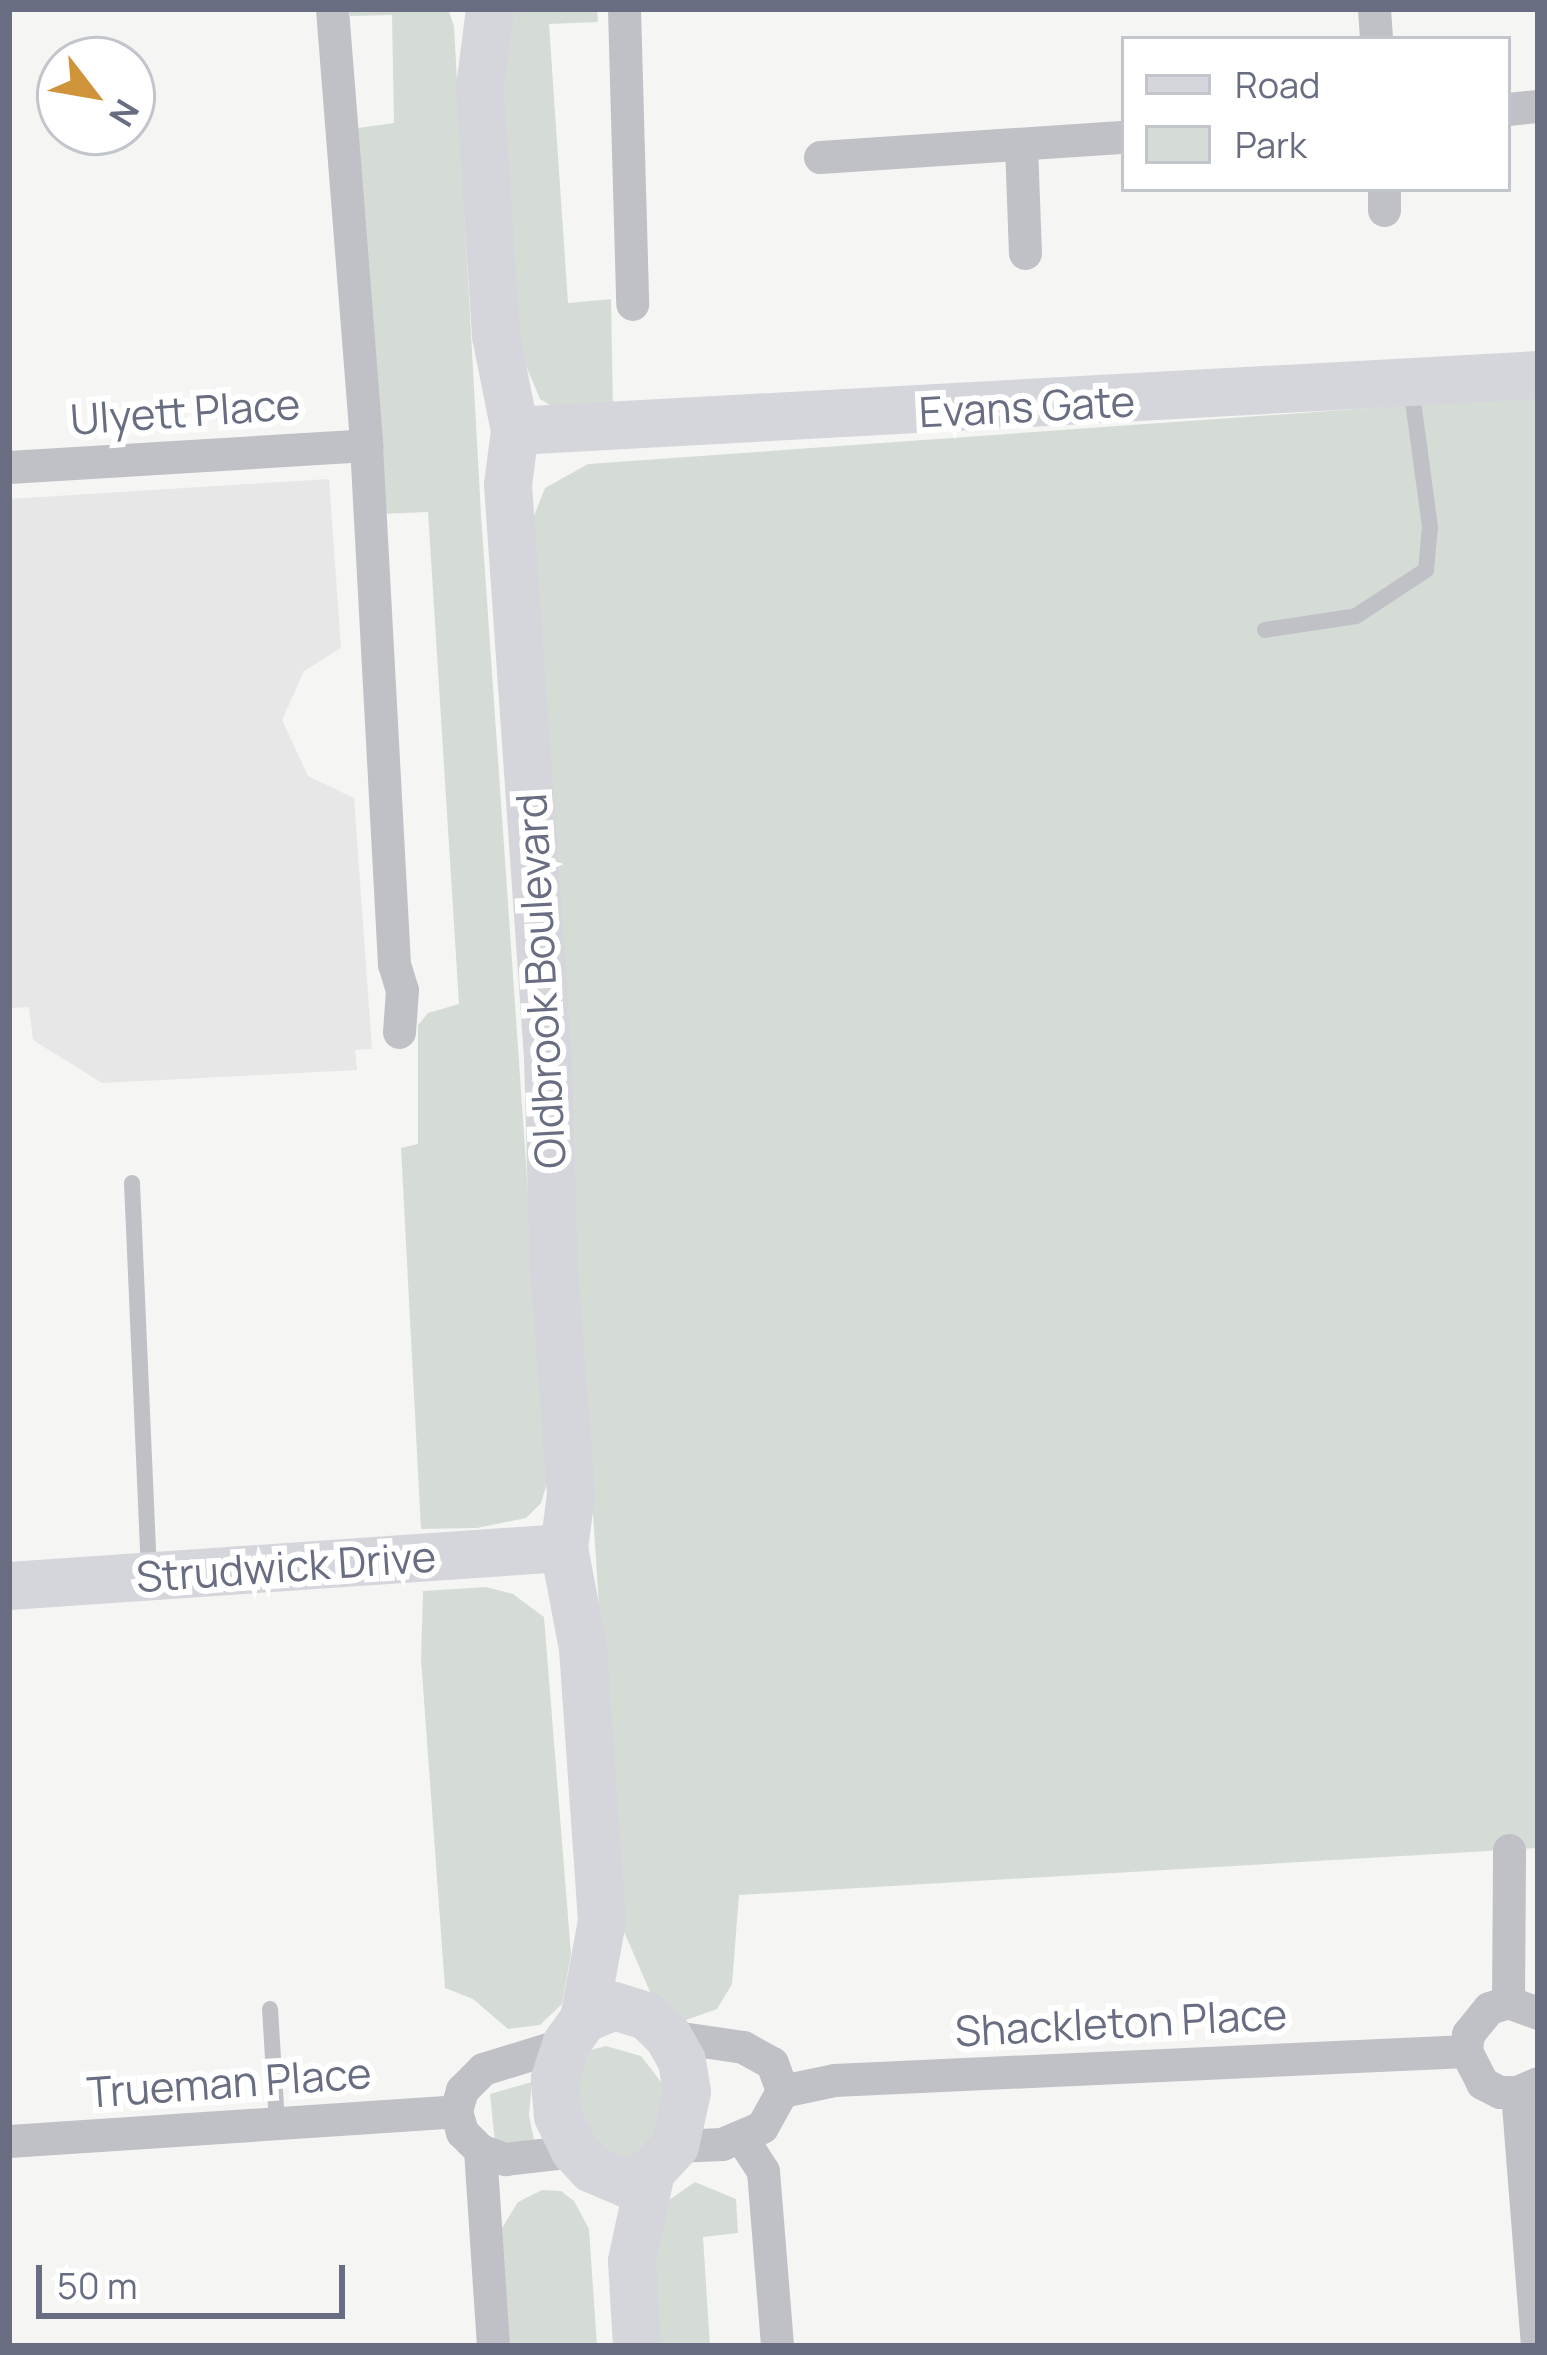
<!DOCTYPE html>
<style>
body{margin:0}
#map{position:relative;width:1547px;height:2355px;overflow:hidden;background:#f5f6f3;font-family:Manrope,sans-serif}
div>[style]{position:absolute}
.built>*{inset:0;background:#e6e7e6}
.green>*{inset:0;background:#d5dcd6}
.lane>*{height:16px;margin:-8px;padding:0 8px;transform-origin:8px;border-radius:8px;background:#c0c1c7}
.street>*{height:33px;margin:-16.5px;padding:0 16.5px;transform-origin:16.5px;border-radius:16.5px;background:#c0c1c7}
.secondary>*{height:48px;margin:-24px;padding:0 24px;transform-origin:24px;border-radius:24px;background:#d5d6dc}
span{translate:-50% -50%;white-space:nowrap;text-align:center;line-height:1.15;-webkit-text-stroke:12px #fff;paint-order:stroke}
.street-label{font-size:42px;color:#686d81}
.frame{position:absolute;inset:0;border:12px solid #686d81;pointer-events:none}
.legend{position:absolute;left:1121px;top:36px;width:390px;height:156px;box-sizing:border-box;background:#fff;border:3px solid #c3c5cd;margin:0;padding:15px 21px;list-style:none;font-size:36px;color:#686d81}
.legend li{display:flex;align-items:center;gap:24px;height:60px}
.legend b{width:60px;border:3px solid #c3c5cd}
.north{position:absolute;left:36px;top:36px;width:120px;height:120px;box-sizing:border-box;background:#fff;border:3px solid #c3c5cd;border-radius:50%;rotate:121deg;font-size:33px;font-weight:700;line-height:48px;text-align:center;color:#686d81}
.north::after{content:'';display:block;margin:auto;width:42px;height:54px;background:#cf933a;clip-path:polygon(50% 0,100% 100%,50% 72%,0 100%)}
.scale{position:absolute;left:36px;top:2265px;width:309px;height:54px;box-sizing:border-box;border:6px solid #686d81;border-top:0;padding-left:15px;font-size:36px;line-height:42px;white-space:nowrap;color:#686d81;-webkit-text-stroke:9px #fff;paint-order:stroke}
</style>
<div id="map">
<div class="built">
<i style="clip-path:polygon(329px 479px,341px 648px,304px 671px,282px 720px,308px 776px,354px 798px,372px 1049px,355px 1050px,357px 1070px,102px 1083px,33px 1040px,29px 1007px,9px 1008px,9px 499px)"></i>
</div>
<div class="green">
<i style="clip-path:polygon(350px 9px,448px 9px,454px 26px,481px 514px,548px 1480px,541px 1503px,526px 1518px,477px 1528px,421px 1529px,401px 1148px,418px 1144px,418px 1025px,428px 1013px,459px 1004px,428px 512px,381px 514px,358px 128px,394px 123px,392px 15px,350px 16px)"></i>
<i style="clip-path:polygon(505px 9px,597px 9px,598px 22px,549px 24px,568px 303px,611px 299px,613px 410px,553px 407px,540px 399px,518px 347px,499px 41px)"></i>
<i style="clip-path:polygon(1538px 396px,1538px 1848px,739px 1895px,732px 1984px,717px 2009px,686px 2020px,657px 2008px,619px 1920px,530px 526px,545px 488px,588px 464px)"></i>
<i style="clip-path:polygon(486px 1587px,513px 1594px,544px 1617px,571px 1954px,562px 2004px,540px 2025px,508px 2029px,473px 1999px,445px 1988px,421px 1659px,423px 1591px)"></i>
<i style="clip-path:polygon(606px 2046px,641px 2056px,665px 2087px,653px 2165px,583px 2156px,573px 2077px,590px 2050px)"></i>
<i style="clip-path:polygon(532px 2082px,529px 2115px,536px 2150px,495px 2143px,490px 2094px)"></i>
<i style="clip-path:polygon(695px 2182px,736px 2199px,738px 2233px,703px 2237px,710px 2346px,657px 2346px,652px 2258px,666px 2202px)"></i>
<i style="clip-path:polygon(542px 2190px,561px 2191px,574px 2201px,589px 2229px,597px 2346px,507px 2346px,500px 2231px,518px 2202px)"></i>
</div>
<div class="lane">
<i style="left:1265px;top:630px;width:92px;rotate:-8.7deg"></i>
<i style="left:1356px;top:616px;width:84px;rotate:-33.3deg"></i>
<i style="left:1426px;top:570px;width:43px;rotate:-84.7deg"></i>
<i style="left:1430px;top:527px;width:142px;rotate:-97.7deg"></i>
<i style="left:132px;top:1183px;width:391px;rotate:87.5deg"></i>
<i style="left:270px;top:2009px;width:116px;rotate:86.5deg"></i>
</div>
<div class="street">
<i style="left:332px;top:9px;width:437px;rotate:85.5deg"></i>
<i style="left:366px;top:445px;width:520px;rotate:86.91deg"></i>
<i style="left:394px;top:964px;width:27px;rotate:73deg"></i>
<i style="left:402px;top:990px;width:42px;rotate:94.1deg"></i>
<i style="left:624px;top:9px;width:295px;rotate:88.4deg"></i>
<i style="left:1374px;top:9px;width:30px;rotate:86deg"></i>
<i style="left:1508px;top:109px;width:30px;rotate:-6deg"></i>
<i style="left:1021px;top:145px;width:108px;rotate:87.9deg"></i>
<i style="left:820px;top:157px;width:305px;rotate:-3.8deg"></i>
<i style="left:1384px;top:189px;width:21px;rotate:90deg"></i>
<i style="left:9px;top:467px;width:358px;rotate:-3.5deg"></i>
<i style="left:1508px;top:2002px;width:152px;rotate:-89.6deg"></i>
<i style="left:1538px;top:2013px;width:32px;rotate:-160deg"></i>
<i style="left:1508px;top:2002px;width:20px;rotate:162deg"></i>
<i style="left:1489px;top:2008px;width:33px;rotate:129deg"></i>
<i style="left:1468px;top:2034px;width:17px;rotate:97deg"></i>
<i style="left:1466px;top:2051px;width:36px;rotate:63deg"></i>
<i style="left:1482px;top:2083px;width:20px;rotate:27deg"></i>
<i style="left:1500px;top:2092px;width:17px"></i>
<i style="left:1517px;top:2092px;width:23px;rotate:-23deg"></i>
<i style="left:668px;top:2036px;width:76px;rotate:8.3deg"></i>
<i style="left:743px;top:2047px;width:33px;rotate:29deg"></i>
<i style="left:772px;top:2063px;width:30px;rotate:70deg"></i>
<i style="left:782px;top:2091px;width:41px;rotate:119.1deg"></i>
<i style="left:762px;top:2127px;width:43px;rotate:157deg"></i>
<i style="left:722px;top:2144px;width:47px;rotate:177.6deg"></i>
<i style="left:567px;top:2043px;width:88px;rotate:162.8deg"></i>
<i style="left:483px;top:2069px;width:30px;rotate:135deg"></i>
<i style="left:462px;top:2090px;width:22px;rotate:106deg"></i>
<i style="left:456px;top:2111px;width:22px;rotate:74deg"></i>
<i style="left:462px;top:2132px;width:25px;rotate:45deg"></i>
<i style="left:480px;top:2150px;width:27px;rotate:20deg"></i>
<i style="left:505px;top:2159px;width:70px;rotate:-6.5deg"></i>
<i style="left:782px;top:2091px;width:53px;rotate:-11.9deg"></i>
<i style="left:834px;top:2080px;width:633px;rotate:-2.63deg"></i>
<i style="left:1517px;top:2092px;width:255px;rotate:85.5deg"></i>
<i style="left:741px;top:2137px;width:40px;rotate:57.1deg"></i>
<i style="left:763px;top:2171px;width:176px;rotate:85.4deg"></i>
<i style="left:9px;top:2141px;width:448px;rotate:-3.8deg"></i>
<i style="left:480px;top:2150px;width:196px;rotate:86.2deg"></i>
</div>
<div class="secondary">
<i style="left:490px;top:9px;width:80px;rotate:97.2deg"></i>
<i style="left:480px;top:88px;width:249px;rotate:86.3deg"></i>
<i style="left:496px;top:336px;width:97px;rotate:78.7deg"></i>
<i style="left:515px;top:431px;width:54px;rotate:97.4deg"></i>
<i style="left:508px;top:485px;width:574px;rotate:86.01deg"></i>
<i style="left:548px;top:1058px;width:210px;rotate:88.4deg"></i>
<i style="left:554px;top:1268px;width:228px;rotate:85.7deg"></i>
<i style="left:571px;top:1495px;width:53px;rotate:97.5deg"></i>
<i style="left:564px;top:1548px;width:103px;rotate:79.3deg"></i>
<i style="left:583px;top:1649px;width:273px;rotate:86deg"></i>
<i style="left:602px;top:1921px;width:100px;rotate:100.4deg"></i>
<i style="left:515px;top:431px;width:1025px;rotate:-3.13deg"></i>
<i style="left:9px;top:1586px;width:556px;rotate:-3.92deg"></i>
<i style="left:614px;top:2006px;width:34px;rotate:17deg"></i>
<i style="left:647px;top:2016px;width:29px;rotate:44deg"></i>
<i style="left:668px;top:2036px;width:29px;rotate:61deg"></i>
<i style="left:682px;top:2061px;width:31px;rotate:81deg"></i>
<i style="left:687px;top:2092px;width:55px;rotate:102.5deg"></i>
<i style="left:675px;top:2146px;width:35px;rotate:133deg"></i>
<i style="left:651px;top:2172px;width:28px;rotate:157deg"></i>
<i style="left:625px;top:2183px;width:36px;rotate:-157deg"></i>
<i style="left:592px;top:2169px;width:25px;rotate:-133deg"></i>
<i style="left:575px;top:2151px;width:39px;rotate:-116deg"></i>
<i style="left:558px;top:2116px;width:37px;rotate:-95deg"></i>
<i style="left:555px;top:2079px;width:38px;rotate:-72deg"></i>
<i style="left:567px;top:2043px;width:29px;rotate:-55deg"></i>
<i style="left:584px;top:2019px;width:33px;rotate:-23deg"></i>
<i style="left:637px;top:2346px;width:85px;rotate:-93.4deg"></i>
<i style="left:632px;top:2261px;width:91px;rotate:-77.9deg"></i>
</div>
<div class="street-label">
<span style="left:1027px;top:406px;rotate:-3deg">Evans Gate</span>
<span style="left:185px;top:411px;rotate:-4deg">Ulyett Place</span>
<span style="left:540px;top:981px;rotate:-93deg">Oldbrook Boulevard</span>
<span style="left:286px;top:1566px;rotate:-4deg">Strudwick Drive</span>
<span style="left:1121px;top:2022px;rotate:-3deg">Shackleton Place</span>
<span style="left:229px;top:2082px;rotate:-4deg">Trueman Place</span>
</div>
<div class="frame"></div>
<ul class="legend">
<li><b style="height:15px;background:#d5d6dc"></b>Road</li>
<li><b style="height:33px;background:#d5dcd6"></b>Park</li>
</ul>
<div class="north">N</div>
<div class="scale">50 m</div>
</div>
